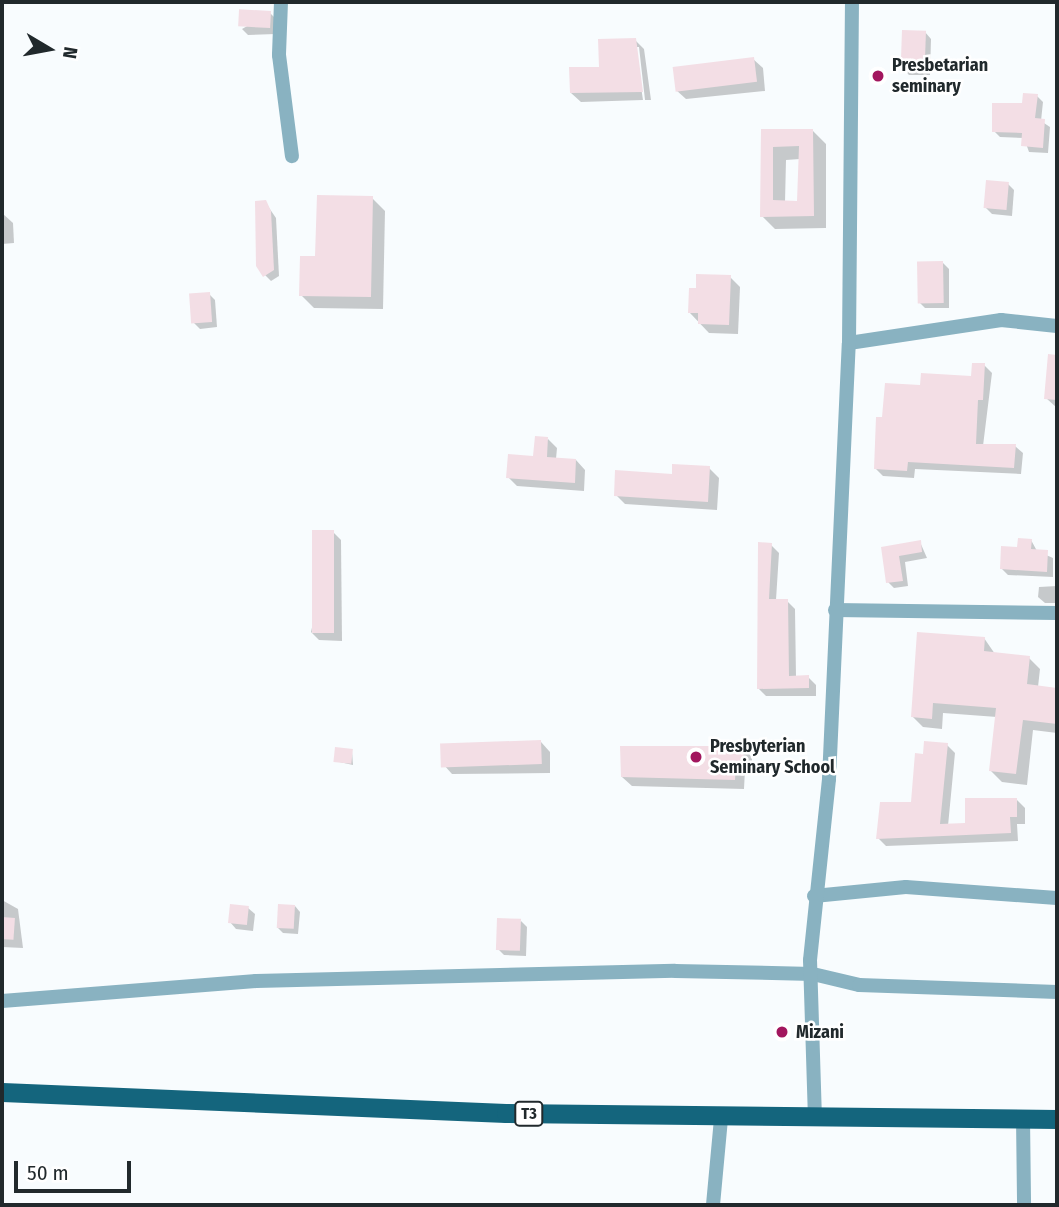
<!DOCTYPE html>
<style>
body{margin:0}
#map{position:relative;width:1059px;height:1207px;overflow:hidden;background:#f8fcfe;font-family:"Fira Sans Condensed",sans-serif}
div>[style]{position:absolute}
.shadow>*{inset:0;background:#0003}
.building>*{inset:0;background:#f3dee5;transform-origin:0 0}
.minor>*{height:14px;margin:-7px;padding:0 7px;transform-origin:7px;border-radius:7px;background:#89b2c1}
.trunk>*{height:19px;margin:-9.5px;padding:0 9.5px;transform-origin:9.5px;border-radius:9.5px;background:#14657d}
.dots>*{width:19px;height:19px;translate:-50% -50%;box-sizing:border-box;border:4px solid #fff;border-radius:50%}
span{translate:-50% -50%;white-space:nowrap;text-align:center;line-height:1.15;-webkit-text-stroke:5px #fff;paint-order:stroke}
.shield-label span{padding:2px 5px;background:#fff;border:2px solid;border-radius:5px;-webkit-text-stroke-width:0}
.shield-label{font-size:16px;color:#21292c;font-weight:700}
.poi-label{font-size:18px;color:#21292c;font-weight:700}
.left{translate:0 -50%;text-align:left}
.frame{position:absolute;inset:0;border:4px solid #21292c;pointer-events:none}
.north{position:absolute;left:14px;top:14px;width:70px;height:70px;-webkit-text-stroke:5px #fff;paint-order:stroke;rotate:100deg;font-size:19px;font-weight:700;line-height:28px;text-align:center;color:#21292c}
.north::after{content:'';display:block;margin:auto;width:24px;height:32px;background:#21292c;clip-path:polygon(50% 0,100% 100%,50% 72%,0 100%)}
.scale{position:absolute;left:14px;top:1161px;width:117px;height:32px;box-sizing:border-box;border:4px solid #21292c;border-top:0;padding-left:9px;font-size:21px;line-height:24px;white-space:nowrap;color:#21292c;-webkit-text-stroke:5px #fff;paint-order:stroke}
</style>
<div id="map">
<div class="shadow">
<i style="clip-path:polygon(270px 13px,276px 19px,276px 34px,248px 35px,242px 29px)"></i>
<i style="clip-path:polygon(925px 32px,931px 39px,930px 75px,909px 75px,903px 69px)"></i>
<i style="clip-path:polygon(635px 40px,644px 49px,651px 100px,645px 100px,639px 47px,635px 47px,643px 100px,581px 102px,571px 93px)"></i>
<i style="clip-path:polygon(753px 59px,763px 68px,765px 91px,686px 99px,676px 90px)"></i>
<i style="clip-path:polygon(1037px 96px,1043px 102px,1041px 121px,1050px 127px,1048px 153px,1029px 152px,1024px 138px,1000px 137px,994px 131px)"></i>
<i style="clip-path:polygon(evenodd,763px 131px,813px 131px,826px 144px,826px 228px,775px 229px,762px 216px,763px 131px,800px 159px,799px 203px,785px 203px,786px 160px,800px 159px)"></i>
<i style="clip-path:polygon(1008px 184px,1014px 190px,1012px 216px,992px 214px,986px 208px)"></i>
<i style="clip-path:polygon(372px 198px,385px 211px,383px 309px,314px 308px,301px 295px)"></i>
<i style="clip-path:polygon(265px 202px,276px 218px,279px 276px,271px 281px,265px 275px)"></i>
<i style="clip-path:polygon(2px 213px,13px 223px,14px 243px,2px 244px)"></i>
<i style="clip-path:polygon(943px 263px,949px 269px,949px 308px,925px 308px,919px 302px)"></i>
<i style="clip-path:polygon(730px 277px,740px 287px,738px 334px,709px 333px,690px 313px)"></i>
<i style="clip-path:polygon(209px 294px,215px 300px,217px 327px,200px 329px,194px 323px)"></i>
<i style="clip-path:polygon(984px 365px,992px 373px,983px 446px,1015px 446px,1023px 453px,1021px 474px,915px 469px,914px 478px,883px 476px,876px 469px,884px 419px,922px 387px,973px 378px)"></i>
<i style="clip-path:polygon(1049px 365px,1057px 365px,1057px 408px,1046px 398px)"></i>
<i style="clip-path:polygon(548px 439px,557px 448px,556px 459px,576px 460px,585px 470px,584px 491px,517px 486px,508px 477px,535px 458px)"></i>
<i style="clip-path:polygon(709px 468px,719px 478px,717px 510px,625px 504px,616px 495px)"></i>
<i style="clip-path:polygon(333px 532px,341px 540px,342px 641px,319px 640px,311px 632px)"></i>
<i style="clip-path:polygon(1031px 540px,1037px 551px,1053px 558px,1053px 577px,1008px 575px,1002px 569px)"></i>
<i style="clip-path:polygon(920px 542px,927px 558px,905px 562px,908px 586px,894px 588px,888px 582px,883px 548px)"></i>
<i style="clip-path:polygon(771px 545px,779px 553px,776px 600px,787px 601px,795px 609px,796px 677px,808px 677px,816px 685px,816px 696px,766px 696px,758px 688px)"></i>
<i style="clip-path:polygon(1057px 586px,1057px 603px,1045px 603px,1038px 597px,1039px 587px)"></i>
<i style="clip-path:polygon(984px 638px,995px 654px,1029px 658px,1040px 669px,1038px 687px,1057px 689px,1057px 733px,1033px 730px,1027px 785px,1002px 782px,991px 771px,997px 717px,943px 713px,942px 729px,923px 727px,912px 716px)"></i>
<i style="clip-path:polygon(541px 742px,550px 752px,550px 773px,452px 774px,443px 764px)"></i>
<i style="clip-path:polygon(947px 745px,955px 753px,948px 826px,967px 825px,1017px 800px,1025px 808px,1025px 824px,1017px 824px,1018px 841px,886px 846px,878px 838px,913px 804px,925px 756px)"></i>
<i style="clip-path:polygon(743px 748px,752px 757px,752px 770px,745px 770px,744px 789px,632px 786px,622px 777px)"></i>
<i style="clip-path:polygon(352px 751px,353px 765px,335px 761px)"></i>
<i style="clip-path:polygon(2px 900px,18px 909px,23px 948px,2px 947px)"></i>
<i style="clip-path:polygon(295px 906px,300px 912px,298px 934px,283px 933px,278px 928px)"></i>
<i style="clip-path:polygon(248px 908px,255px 914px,253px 931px,236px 929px,230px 922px)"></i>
<i style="clip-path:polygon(521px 921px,527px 927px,526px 956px,504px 955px,498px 949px)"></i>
</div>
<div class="building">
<i style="left:271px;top:11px;width:17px;height:32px;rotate:93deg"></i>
<i style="left:902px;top:30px;width:24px;height:39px;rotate:2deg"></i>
<i style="clip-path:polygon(636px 38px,643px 92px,570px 93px,569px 67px,599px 67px,598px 39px)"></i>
<i style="left:754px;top:57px;width:25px;height:82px;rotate:83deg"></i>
<i style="clip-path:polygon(1023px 93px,1038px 94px,1035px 118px,1045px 119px,1043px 148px,1021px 146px,1022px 133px,992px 132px,992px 103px,1022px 103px)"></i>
<i style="clip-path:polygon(evenodd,761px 129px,813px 129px,814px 216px,760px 217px,761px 129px,799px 146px,797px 201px,773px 200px,773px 147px,799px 146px)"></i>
<i style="left:986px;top:180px;width:23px;height:28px;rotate:5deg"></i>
<i style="clip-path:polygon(317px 195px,373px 196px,371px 297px,299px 296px,300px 256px,315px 256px)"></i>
<i style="clip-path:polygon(266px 200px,271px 211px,274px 270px,263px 277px,256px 266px,255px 201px)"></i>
<i style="left:943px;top:261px;width:42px;height:26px;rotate:89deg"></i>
<i style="clip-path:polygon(696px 274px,731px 275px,729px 325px,698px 324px,698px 313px,688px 313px,689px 288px,696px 288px)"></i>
<i style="left:210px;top:292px;width:30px;height:21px;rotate:86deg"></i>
<i style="clip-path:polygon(1048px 354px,1057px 355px,1057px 400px,1044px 399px)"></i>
<i style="clip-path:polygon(972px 363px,985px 363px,983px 400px,978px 400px,976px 444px,1016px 444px,1014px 468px,908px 462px,907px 471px,874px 469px,876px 417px,882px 417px,885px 383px,920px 385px,921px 373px,971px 376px)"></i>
<i style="clip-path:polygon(535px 436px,548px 437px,547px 457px,576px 459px,575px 483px,506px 478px,508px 454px,533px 456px)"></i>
<i style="clip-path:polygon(672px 464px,710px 466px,708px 502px,614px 496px,615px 470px,672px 474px)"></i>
<i style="left:312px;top:530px;width:22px;height:103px"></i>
<i style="clip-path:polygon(1018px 538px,1032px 539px,1031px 549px,1048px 550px,1047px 572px,1000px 569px,1001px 546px,1017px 547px)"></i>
<i style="clip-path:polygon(921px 540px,922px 552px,899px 556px,903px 581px,886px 583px,881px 547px)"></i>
<i style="clip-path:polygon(758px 542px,772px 543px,769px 599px,788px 599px,789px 676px,809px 675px,809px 688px,757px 689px)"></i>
<i style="clip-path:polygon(917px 632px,985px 637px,984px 651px,1030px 656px,1027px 684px,1057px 688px,1057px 724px,1023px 720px,1016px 774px,989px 771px,996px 708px,933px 703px,932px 719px,911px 717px)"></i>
<i style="left:541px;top:740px;width:24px;height:101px;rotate:88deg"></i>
<i style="clip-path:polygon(924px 741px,948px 743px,940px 824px,965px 823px,965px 798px,1017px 798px,1017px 817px,1010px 817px,1011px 833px,876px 839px,880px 802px,911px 802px,915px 753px,923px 754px)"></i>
<i style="clip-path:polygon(620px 746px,743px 746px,744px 761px,736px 761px,735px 780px,621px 777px)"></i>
<i style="left:335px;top:747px;width:18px;height:15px;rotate:6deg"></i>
<i style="left:230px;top:904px;width:19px;height:19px;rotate:6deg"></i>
<i style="left:278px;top:904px;width:17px;height:24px;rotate:3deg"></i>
<i style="left:2px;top:917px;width:13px;height:22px;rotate:4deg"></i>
<i style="left:497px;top:918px;width:24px;height:32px;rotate:2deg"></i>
</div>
<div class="minor">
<i style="left:281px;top:2px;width:53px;rotate:92.2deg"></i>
<i style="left:279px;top:55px;width:102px;rotate:82.7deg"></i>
<i style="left:849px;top:343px;width:154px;rotate:-8.6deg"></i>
<i style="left:1001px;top:320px;width:56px;rotate:6.1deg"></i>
<i style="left:835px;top:610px;width:222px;rotate:0.8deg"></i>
<i style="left:814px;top:896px;width:92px;rotate:-5.6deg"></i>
<i style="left:906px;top:887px;width:151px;rotate:4.2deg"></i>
<i style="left:2px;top:1001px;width:255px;rotate:-4.5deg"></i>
<i style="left:256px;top:981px;width:419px;rotate:-1.4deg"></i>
<i style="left:675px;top:971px;width:138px;rotate:1.2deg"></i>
<i style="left:813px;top:974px;width:47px;rotate:13.4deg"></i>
<i style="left:859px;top:985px;width:198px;rotate:2deg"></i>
<i style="left:1023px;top:1118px;width:87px;rotate:89.3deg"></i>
<i style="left:815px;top:1119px;width:159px;rotate:-91.8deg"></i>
<i style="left:810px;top:960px;width:182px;rotate:-84deg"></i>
<i style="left:829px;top:779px;width:436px;rotate:-87.4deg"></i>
<i style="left:849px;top:343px;width:341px;rotate:-89.5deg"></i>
<i style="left:713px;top:1205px;width:87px;rotate:-84.7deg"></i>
</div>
<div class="trunk">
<i style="left:2px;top:1092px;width:504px;rotate:2.39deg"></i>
<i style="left:506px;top:1113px;width:551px;rotate:0.62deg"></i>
</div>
<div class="dots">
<i style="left:878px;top:76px;background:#a2165e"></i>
<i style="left:696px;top:757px;background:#a2165e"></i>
<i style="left:782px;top:1032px;background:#a2165e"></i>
</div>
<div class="shield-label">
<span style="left:529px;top:1114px">T3</span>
</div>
<div class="poi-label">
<span class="left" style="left:892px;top:76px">Presbetarian<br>seminary</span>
<span class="left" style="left:710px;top:757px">Presbyterian<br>Seminary School</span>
<span class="left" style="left:796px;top:1032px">Mizani</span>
</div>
<div class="frame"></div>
<div class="north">N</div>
<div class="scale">50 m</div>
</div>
